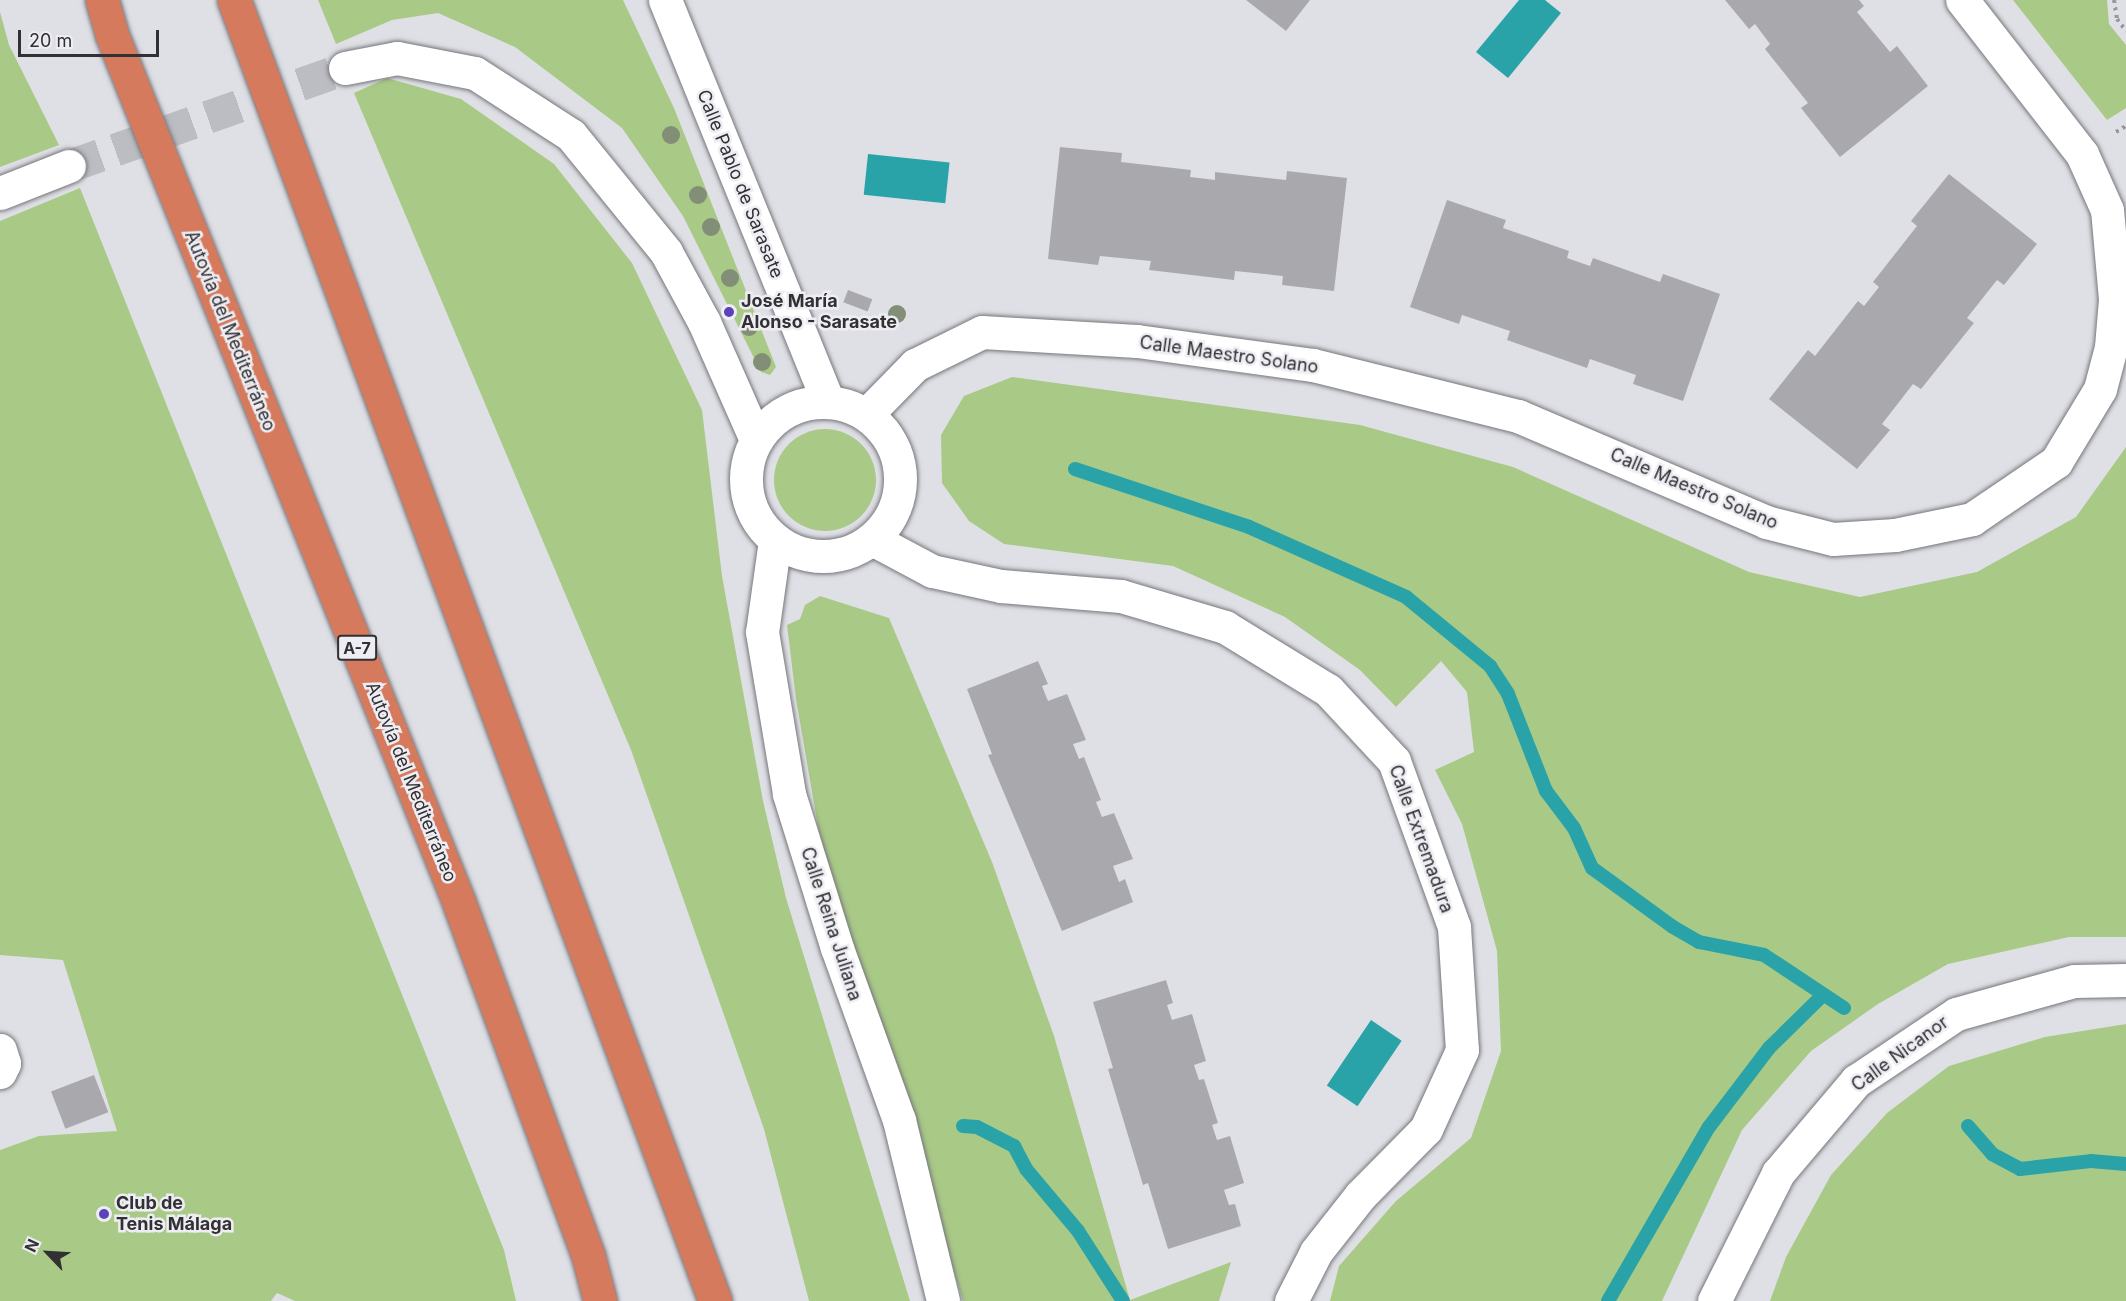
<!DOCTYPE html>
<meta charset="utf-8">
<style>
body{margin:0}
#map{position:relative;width:2126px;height:1301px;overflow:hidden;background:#dfe0e6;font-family:Inter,sans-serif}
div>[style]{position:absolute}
.green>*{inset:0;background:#a9c987}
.round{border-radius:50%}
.water>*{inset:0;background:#2aa3a8;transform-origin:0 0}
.stream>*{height:14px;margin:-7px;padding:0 7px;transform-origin:7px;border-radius:7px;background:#2aa3a8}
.building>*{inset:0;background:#a9a8ad;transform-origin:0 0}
.minor-tunnel>*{height:33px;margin-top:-16.5px;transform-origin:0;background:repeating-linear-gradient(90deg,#bcbdc2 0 33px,transparent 0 49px)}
.path>*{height:4px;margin-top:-2px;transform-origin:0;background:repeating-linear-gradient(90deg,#97979c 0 3px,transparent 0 7.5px)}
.roads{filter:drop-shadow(0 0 2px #76767b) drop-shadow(0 0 2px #76767b)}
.minor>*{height:33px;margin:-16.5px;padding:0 16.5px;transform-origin:16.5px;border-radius:16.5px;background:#fff}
.minor>.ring{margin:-16.5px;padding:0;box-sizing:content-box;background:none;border:33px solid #fff;border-radius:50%}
.highway>*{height:33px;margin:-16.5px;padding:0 16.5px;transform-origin:16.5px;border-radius:16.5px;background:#d57a5d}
.trees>*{width:18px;height:18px;margin:-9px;border-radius:50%;background:#828e76}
.dots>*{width:16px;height:16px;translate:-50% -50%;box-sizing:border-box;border:3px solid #ededf3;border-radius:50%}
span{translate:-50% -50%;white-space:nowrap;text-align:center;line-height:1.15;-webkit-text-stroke:5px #ededf3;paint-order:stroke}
.shield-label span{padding:2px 4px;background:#ededf3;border:2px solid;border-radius:4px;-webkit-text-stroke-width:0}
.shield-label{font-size:16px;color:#313133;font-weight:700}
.street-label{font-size:18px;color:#313133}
.poi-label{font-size:18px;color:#313133;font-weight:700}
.left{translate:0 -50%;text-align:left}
.north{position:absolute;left:18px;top:1223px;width:60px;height:60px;-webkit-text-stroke:4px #ededf3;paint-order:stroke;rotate:295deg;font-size:16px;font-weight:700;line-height:24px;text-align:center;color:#313133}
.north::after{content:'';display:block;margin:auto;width:21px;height:27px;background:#313133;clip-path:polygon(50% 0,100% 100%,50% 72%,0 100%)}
.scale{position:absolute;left:18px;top:30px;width:141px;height:27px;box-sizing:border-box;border:3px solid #313133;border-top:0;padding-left:8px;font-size:18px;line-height:21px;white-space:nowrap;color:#313133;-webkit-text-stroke:4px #ededf3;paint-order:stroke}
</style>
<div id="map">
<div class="green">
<i style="clip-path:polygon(318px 0,623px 0,674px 108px,776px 367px,770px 375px,761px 372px,683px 216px,622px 128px,515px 47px,438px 13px,392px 20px,336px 44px)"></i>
<i style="clip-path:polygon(2013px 0,2107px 0,2109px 24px,2126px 45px,2126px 108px,2107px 120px)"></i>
<i style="clip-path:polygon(0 12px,9px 45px,59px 145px,0 167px)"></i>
<i style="clip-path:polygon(387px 78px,461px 99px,554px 164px,632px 263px,702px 410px,722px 576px,763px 801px,786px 898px,910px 1301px,809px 1301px,764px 1129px,631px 750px,354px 93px)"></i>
<i style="clip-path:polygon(80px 188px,504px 1250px,516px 1301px,295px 1301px,277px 1293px,271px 1301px,0 1301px,0 1150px,39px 1136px,117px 1131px,63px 960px,0 955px,0 221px)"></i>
<i style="clip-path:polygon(1012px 377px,1360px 425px,1513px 467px,1749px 572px,1860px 597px,1977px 572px,2076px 517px,2126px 447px,2126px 937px,2069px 937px,1948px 964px,1878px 1004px,1811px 1051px,1742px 1130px,1662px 1301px,1330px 1301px,1339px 1266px,1396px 1201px,1471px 1138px,1501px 1051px,1497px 951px,1462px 824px,1435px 770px,1474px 752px,1467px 692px,1441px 661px,1396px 707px,1360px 670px,1285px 617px,1173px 566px,1004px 544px,969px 521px,942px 483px,941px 435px,964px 396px)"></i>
<i class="round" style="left:774px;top:429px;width:102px;height:102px"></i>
<i style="clip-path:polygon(820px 596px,889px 618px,992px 862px,1054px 1036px,1130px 1300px,1231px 1262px,1219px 1301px,963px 1301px,820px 838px,796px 699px,787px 625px,800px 619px,805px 605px)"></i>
<i style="clip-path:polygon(2126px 1024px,2126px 1301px,1770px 1301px,1786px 1257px,1831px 1175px,1887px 1113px,1949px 1066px,2045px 1037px)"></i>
</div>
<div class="water">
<i style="clip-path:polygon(1519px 0,1545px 0,1561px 13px,1508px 78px,1476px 52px)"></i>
<i style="left:868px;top:154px;width:82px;height:41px;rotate:6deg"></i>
<i style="left:1371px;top:1020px;width:37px;height:79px;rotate:34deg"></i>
</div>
<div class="stream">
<i style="left:1075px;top:469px;width:183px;rotate:18.4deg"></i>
<i style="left:1249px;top:527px;width:172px;rotate:24deg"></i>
<i style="left:1406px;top:597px;width:109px;rotate:39.4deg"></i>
<i style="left:1490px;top:666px;width:33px;rotate:57deg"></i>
<i style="left:1508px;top:694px;width:104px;rotate:68.6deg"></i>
<i style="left:1546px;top:791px;width:46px;rotate:52.9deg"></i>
<i style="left:1574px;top:828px;width:44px;rotate:65.8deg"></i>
<i style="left:1592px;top:868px;width:100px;rotate:36.1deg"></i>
<i style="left:1673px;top:927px;width:30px;rotate:30deg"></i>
<i style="left:1699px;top:942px;width:66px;rotate:11.3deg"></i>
<i style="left:1764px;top:955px;width:96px;rotate:33.5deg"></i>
<i style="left:963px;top:1126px;width:14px;rotate:4deg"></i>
<i style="left:977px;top:1127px;width:42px;rotate:27.2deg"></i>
<i style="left:1014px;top:1146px;width:26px;rotate:62deg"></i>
<i style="left:1026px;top:1169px;width:81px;rotate:50deg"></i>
<i style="left:1078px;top:1231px;width:83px;rotate:57.3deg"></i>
<i style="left:1968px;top:1126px;width:37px;rotate:49deg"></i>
<i style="left:1992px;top:1154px;width:32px;rotate:28deg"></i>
<i style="left:2020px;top:1169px;width:71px;rotate:-6.4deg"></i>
<i style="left:2091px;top:1161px;width:35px;rotate:5deg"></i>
<i style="left:1608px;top:1301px;width:201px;rotate:-59.9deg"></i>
<i style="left:1709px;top:1127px;width:99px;rotate:-52.8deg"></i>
<i style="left:1769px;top:1048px;width:76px;rotate:-44.5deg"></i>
</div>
<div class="building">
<i style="clip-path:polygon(1246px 0,1310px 0,1286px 31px)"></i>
<i style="clip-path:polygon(1725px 0,1859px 0,1864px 6px,1857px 12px,1890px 52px,1897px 46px,1928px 86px,1840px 157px,1801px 108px,1808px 103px,1765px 49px,1770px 44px,1755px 24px,1749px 29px)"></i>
<i style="clip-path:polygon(1060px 147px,1122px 153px,1121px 162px,1191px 170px,1190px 177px,1215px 180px,1215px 172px,1286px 180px,1287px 171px,1347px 178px,1334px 291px,1282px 285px,1283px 276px,1235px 271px,1234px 280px,1149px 270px,1151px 261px,1100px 256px,1098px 265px,1048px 259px)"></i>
<i style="clip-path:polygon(1949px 174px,2037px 244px,2004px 285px,1997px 280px,1967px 318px,1974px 323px,1921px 389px,1913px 384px,1882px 424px,1890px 430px,1857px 469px,1769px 399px,1808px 350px,1815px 356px,1858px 301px,1864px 306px,1879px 287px,1873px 282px,1917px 226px,1911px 221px)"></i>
<i style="clip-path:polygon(1447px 200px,1506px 220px,1503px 228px,1569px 251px,1567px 258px,1590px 266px,1593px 258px,1660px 282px,1663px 274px,1720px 294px,1683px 401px,1633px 384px,1636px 375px,1590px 359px,1587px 368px,1507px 340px,1510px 331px,1462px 315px,1459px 324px,1410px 307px)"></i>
<i style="left:848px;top:290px;width:26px;height:13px;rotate:21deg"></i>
<i style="clip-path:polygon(1038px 661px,1048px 684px,1042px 686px,1048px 701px,1067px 694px,1086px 740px,1073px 744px,1079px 759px,1084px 757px,1101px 800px,1096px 802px,1102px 817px,1114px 813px,1133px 859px,1113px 866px,1119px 882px,1125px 879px,1133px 902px,1062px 931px,988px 755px,992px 754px,967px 689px)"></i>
<i style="clip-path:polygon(1166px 980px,1173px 1003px,1167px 1005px,1172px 1020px,1192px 1014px,1206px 1061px,1194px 1065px,1199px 1080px,1204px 1079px,1218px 1123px,1212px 1125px,1217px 1140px,1230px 1136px,1244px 1183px,1224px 1190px,1229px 1205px,1235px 1204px,1241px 1226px,1168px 1249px,1148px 1183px,1143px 1185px,1108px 1069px,1113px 1068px,1093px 1002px)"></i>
<i style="left:94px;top:1075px;width:40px;height:46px;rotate:69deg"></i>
</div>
<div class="minor-tunnel">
<i style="left:69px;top:166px;width:293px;rotate:-19.5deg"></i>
</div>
<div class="path">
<i style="left:2114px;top:0;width:19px;rotate:81deg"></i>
<i style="left:2117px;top:19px;width:15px;rotate:53deg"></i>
<i style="left:2116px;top:132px;width:12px;rotate:-31deg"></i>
</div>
<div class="roads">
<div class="minor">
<i style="left:665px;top:0;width:433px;rotate:67.9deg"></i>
<i style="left:345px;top:68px;width:53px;rotate:-10.9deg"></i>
<i style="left:397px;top:58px;width:79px;rotate:10.9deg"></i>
<i style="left:475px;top:73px;width:114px;rotate:32.9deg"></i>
<i style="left:571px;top:135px;width:151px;rotate:50.9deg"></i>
<i style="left:666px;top:252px;width:80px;rotate:61.5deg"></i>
<i style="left:704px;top:322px;width:129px;rotate:66.2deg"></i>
<i style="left:0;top:193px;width:74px;rotate:-21.4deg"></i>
<i class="ring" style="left:746px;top:402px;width:121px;height:121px"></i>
<i style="left:867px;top:414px;width:69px;rotate:-45.6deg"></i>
<i style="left:915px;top:365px;width:75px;rotate:-26.2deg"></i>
<i style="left:982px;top:332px;width:155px;rotate:3.3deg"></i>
<i style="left:1137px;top:341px;width:178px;rotate:7.8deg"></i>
<i style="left:1313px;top:365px;width:211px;rotate:14deg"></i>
<i style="left:1518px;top:416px;width:270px;rotate:23.1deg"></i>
<i style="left:1766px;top:522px;width:69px;rotate:14.2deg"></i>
<i style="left:1833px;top:539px;width:62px;rotate:-3.7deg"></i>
<i style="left:1895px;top:535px;width:79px;rotate:-11.7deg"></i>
<i style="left:1972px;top:519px;width:102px;rotate:-34.2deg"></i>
<i style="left:2056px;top:462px;width:85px;rotate:-58.9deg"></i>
<i style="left:2100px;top:389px;width:43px;rotate:-75.3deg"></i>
<i style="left:2111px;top:347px;width:48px;rotate:-85.2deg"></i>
<i style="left:2115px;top:299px;width:89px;rotate:-95.1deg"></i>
<i style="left:2107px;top:210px;width:61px;rotate:-114.1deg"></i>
<i style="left:2082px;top:154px;width:195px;rotate:-127.9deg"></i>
<i style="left:872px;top:539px;width:68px;rotate:28.1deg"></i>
<i style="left:932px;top:571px;width:71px;rotate:12.3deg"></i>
<i style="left:1001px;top:586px;width:120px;rotate:4.8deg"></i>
<i style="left:1121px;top:596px;width:109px;rotate:16.6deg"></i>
<i style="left:1225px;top:627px;width:121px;rotate:31.5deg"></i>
<i style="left:1328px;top:690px;width:97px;rotate:47.1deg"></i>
<i style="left:1394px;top:761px;width:177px;rotate:70.1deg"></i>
<i style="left:1454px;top:927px;width:123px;rotate:86.3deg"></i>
<i style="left:1462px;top:1050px;width:87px;rotate:114.5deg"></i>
<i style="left:1426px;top:1129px;width:94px;rotate:134.6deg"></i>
<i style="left:1360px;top:1196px;width:71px;rotate:128.2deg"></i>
<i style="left:1316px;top:1252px;width:55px;rotate:117deg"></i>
<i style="left:775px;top:540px;width:93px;rotate:98deg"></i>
<i style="left:762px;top:632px;width:164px;rotate:80.5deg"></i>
<i style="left:789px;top:794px;width:161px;rotate:72.7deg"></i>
<i style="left:837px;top:948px;width:183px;rotate:70.2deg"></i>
<i style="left:899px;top:1120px;width:186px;rotate:76.3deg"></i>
<i style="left:0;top:1050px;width:14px;rotate:73deg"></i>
<i style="left:4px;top:1063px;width:10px;rotate:114deg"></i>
<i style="left:1714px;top:1301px;width:143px;rotate:-63.4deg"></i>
<i style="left:1778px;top:1173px;width:121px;rotate:-49.7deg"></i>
<i style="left:1856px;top:1081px;width:120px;rotate:-33.8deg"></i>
<i style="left:1956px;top:1014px;width:123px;rotate:-15.6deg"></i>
<i style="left:2074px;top:981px;width:52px;rotate:-1.1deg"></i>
</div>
<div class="highway">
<i style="left:102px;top:0;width:36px;rotate:74deg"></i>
<i style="left:112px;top:35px;width:932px;rotate:68.2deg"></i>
<i style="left:458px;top:900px;width:378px;rotate:69.9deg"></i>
<i style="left:588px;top:1255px;width:48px;rotate:75.4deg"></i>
<i style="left:234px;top:0;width:1387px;rotate:69.71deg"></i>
</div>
</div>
<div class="trees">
<i style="left:671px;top:135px"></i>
<i style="left:698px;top:195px"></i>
<i style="left:711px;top:227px"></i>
<i style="left:730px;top:278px"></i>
<i style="left:897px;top:314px"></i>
<i style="left:749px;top:327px"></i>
<i style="left:762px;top:362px"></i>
</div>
<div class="dots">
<i style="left:729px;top:312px;background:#5942ba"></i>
<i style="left:104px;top:1214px;background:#5942ba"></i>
</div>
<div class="shield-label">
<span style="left:357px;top:648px">A-7</span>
</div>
<div class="street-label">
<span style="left:740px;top:184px;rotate:68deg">Calle Pablo de Sarasate</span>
<span style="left:230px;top:331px;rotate:68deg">Autovía del Mediterráneo</span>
<span style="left:1229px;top:355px;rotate:8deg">Calle Maestro Solano</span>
<span style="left:1694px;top:489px;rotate:23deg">Calle Maestro Solano</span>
<span style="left:411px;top:782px;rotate:68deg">Autovía del Mediterráneo</span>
<span style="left:1421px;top:839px;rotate:70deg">Calle Extremadura</span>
<span style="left:831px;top:924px;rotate:72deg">Calle Reina Juliana</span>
<span style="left:1900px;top:1054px;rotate:-36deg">Calle Nicanor</span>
</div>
<div class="poi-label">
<span class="left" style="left:741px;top:312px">José María<br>Alonso - Sarasate</span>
<span class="left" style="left:116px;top:1214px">Club de<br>Tenis Málaga</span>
</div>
<div class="north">N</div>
<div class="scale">20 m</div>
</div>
